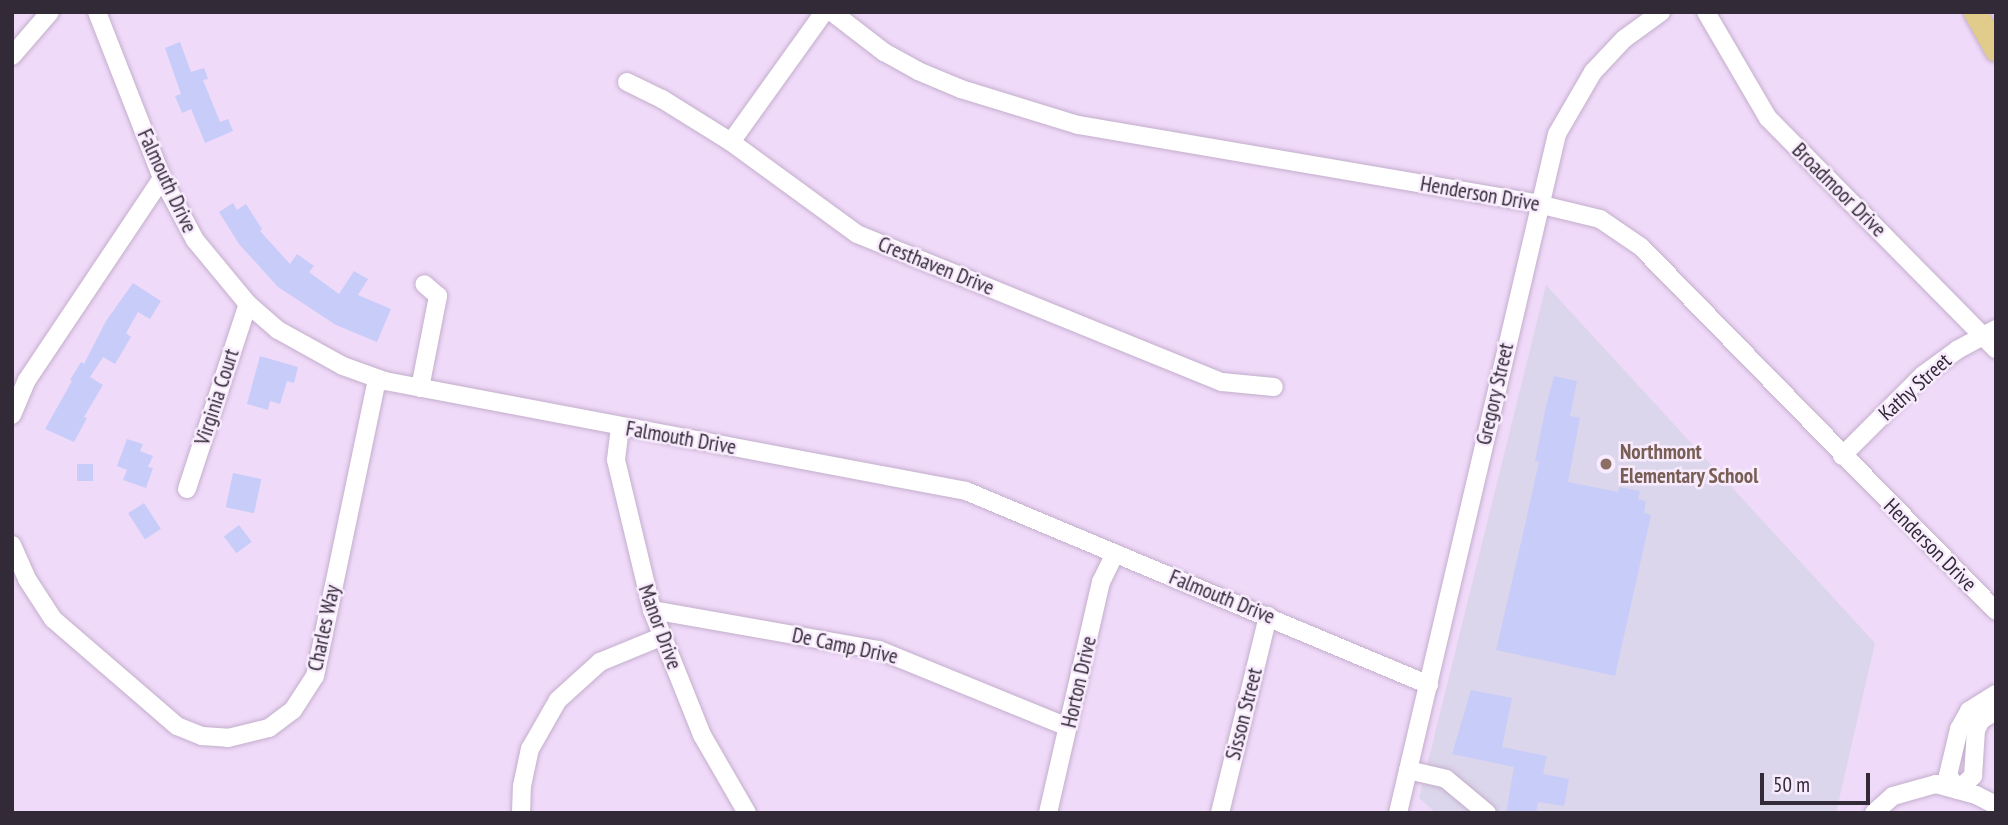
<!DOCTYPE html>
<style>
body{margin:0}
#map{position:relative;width:2008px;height:825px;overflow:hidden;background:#f0daf9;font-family:"PT Sans Narrow",sans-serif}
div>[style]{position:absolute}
.education>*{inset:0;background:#dbd6eb}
.building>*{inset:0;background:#c7ccf9;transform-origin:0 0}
.roads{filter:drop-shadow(0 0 2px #c3aecc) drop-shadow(0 0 2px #c3aecc)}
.minor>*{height:18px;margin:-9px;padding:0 9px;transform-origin:9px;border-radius:9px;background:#fff}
.major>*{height:23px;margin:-11.5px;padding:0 11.5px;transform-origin:11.5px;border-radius:11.5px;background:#e2cc8c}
.dots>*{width:19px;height:19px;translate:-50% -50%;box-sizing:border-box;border:4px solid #f8ebfd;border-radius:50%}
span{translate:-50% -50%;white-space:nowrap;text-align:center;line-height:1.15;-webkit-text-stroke:5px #f8ebfd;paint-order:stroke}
.street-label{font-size:21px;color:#322a36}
.education-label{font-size:21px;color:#785e54;font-weight:700}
.left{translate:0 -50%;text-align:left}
.frame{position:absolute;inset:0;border:14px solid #322a36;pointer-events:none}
.scale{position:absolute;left:1760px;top:773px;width:110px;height:32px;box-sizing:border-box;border:4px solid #322a36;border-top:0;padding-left:9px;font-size:21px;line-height:24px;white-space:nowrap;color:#322a36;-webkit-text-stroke:5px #f8ebfd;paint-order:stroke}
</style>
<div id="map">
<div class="education">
<i style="clip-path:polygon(1546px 285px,1875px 643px,1836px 813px,1436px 813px,1419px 798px)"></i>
</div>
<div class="building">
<i style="clip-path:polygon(180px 42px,191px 72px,204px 68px,208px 79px,203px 80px,220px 122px,228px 119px,233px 131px,205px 143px,191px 109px,182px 113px,175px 96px,181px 94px,165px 48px)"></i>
<i style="clip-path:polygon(233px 203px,237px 210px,246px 204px,262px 229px,260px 231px,290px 264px,297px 254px,314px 266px,309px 272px,339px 294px,354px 271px,368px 279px,358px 295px,391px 309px,377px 342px,336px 325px,278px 287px,239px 244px,219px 212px)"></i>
<i style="clip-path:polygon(133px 283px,161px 301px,150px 319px,138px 312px,126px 333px,131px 337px,115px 364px,103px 357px,90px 377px,103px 385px,84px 417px,87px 418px,74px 442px,45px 429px,72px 381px,70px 380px,81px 362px,84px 364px,106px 321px)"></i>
<i style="clip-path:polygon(260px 356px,298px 367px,294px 383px,287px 381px,280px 404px,270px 401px,268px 410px,247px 404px)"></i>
<i style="clip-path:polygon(1554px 376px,1577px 381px,1570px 416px,1580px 418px,1568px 482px,1618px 492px,1619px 487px,1640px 491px,1638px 499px,1646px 501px,1644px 513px,1651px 515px,1615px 676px,1496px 650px,1522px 538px,1539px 462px,1535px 461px,1545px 411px)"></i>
<i style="clip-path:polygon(127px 439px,143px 444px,140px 451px,153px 456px,148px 467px,153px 468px,146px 488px,123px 480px,127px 470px,117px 466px)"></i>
<i style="left:77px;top:464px;width:16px;height:17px"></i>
<i style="left:233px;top:473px;width:29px;height:35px;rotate:12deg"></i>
<i style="left:144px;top:503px;width:31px;height:19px;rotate:57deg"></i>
<i style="left:239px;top:525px;width:21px;height:19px;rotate:53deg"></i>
<i style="clip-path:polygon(1471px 690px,1512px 698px,1502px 747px,1547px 756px,1543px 774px,1569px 779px,1564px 806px,1538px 802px,1536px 813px,1506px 813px,1514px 767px,1452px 754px)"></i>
</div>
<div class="roads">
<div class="minor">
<i style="left:97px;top:12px;width:178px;rotate:68.6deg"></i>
<i style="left:162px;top:178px;width:70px;rotate:62deg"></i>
<i style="left:195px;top:240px;width:83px;rotate:50.4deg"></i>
<i style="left:248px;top:304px;width:40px;rotate:41deg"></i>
<i style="left:278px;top:330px;width:74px;rotate:29deg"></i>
<i style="left:343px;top:366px;width:45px;rotate:19.7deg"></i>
<i style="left:385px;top:381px;width:591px;rotate:10.72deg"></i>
<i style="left:966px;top:491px;width:502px;rotate:22.73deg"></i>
<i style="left:832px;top:12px;width:66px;rotate:37.6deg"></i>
<i style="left:884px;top:52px;width:39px;rotate:29deg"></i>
<i style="left:918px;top:71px;width:47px;rotate:22.7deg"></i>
<i style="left:961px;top:89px;width:122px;rotate:17.1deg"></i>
<i style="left:1078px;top:125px;width:467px;rotate:9.7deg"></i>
<i style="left:1538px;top:204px;width:64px;rotate:13.6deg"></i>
<i style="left:1600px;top:219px;width:50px;rotate:34.3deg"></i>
<i style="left:1641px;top:247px;width:508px;rotate:45.72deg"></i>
<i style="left:1706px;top:12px;width:123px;rotate:59.7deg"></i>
<i style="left:1768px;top:118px;width:325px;rotate:45.4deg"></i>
<i style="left:12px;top:56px;width:58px;rotate:-49.2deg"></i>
<i style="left:627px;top:82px;width:39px;rotate:26deg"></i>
<i style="left:662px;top:99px;width:81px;rotate:31.9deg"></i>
<i style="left:731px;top:142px;width:156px;rotate:36.1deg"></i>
<i style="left:857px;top:234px;width:394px;rotate:22.1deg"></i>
<i style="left:1222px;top:382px;width:52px;rotate:5.5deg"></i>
<i style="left:731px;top:142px;width:160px;rotate:-54.4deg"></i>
<i style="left:420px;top:388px;width:94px;rotate:-78.9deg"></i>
<i style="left:438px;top:296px;width:18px;rotate:-139deg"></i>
<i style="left:12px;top:415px;width:38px;rotate:-67deg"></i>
<i style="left:27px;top:380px;width:243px;rotate:-56.2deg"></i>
<i style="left:620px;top:427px;width:33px;rotate:97deg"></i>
<i style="left:616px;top:460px;width:154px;rotate:76.5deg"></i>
<i style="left:652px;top:610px;width:135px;rotate:68.2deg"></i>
<i style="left:702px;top:735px;width:90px;rotate:60deg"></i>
<i style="left:1842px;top:456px;width:115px;rotate:-45deg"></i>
<i style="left:1923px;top:375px;width:42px;rotate:-36.3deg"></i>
<i style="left:1957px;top:350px;width:44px;rotate:-28.3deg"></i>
<i style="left:187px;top:489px;width:195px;rotate:-71.8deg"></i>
<i style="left:12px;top:545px;width:37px;rotate:66deg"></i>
<i style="left:27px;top:579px;width:48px;rotate:57deg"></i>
<i style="left:53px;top:619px;width:164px;rotate:40.8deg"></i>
<i style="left:177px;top:726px;width:27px;rotate:22deg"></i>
<i style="left:202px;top:736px;width:26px;rotate:4deg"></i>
<i style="left:228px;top:738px;width:42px;rotate:-13.7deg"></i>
<i style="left:269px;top:728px;width:30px;rotate:-37deg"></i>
<i style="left:293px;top:710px;width:40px;rotate:-57.1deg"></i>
<i style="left:315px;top:676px;width:302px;rotate:-78.2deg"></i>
<i style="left:652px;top:610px;width:230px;rotate:10deg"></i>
<i style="left:879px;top:650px;width:204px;rotate:22.2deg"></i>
<i style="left:1996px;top:694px;width:32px;rotate:148deg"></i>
<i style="left:1969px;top:711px;width:21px;rotate:119deg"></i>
<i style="left:1959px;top:729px;width:47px;rotate:103.4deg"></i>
<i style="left:1948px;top:775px;width:18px;rotate:56deg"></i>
<i style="left:1958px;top:790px;width:21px;rotate:-43deg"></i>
<i style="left:1973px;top:776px;width:46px;rotate:-86.3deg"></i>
<i style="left:1976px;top:730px;width:11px;rotate:-63deg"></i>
<i style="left:1981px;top:720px;width:17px;rotate:-31deg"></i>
<i style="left:1408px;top:770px;width:39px;rotate:13deg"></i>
<i style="left:1446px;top:779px;width:53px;rotate:39.7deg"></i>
<i style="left:521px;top:813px;width:27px;rotate:-88deg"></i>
<i style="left:522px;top:786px;width:38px;rotate:-78deg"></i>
<i style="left:530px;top:749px;width:56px;rotate:-60.3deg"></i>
<i style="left:558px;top:700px;width:57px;rotate:-42.1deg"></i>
<i style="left:600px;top:662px;width:66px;rotate:-22.3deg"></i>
<i style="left:1048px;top:813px;width:237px;rotate:-77.1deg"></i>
<i style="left:1101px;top:582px;width:32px;rotate:-64deg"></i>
<i style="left:1220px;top:813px;width:203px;rotate:-76.3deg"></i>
<i style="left:1398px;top:813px;width:697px;rotate:-76.82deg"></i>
<i style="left:1557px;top:134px;width:72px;rotate:-59.9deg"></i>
<i style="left:1593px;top:72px;width:45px;rotate:-46.8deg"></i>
<i style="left:1624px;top:39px;width:46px;rotate:-36.1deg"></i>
<i style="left:1874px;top:813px;width:25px;rotate:-42deg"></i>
<i style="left:1893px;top:796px;width:45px;rotate:-15.6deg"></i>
<i style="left:1936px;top:784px;width:41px;rotate:15.4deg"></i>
<i style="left:1976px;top:795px;width:22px;rotate:27deg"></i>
</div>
<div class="major">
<i style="left:1975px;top:12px;width:43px;rotate:61.1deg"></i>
</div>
</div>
<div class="dots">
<i style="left:1606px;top:464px;background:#8d6e63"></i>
</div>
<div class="street-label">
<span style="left:167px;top:181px;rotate:65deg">Falmouth Drive</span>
<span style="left:1839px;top:190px;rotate:45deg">Broadmoor Drive</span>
<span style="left:1480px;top:194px;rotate:10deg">Henderson Drive</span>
<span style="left:936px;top:266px;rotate:22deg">Cresthaven Drive</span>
<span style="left:1915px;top:387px;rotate:-42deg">Kathy Street</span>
<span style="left:1495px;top:394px;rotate:-77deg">Gregory Street</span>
<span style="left:217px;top:397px;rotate:-72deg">Virginia Court</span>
<span style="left:681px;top:438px;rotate:10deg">Falmouth Drive</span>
<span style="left:1930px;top:545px;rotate:45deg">Henderson Drive</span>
<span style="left:1222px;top:597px;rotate:22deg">Falmouth Drive</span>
<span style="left:660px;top:627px;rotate:70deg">Manor Drive</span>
<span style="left:324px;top:628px;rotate:-78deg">Charles Way</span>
<span style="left:845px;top:646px;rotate:12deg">De Camp Drive</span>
<span style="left:1079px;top:682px;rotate:-77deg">Horton Drive</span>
<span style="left:1244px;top:714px;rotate:-76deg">Sisson Street</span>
</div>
<div class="education-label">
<span class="left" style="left:1620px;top:464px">Northmont<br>Elementary School</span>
</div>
<div class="frame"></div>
<div class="scale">50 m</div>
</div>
